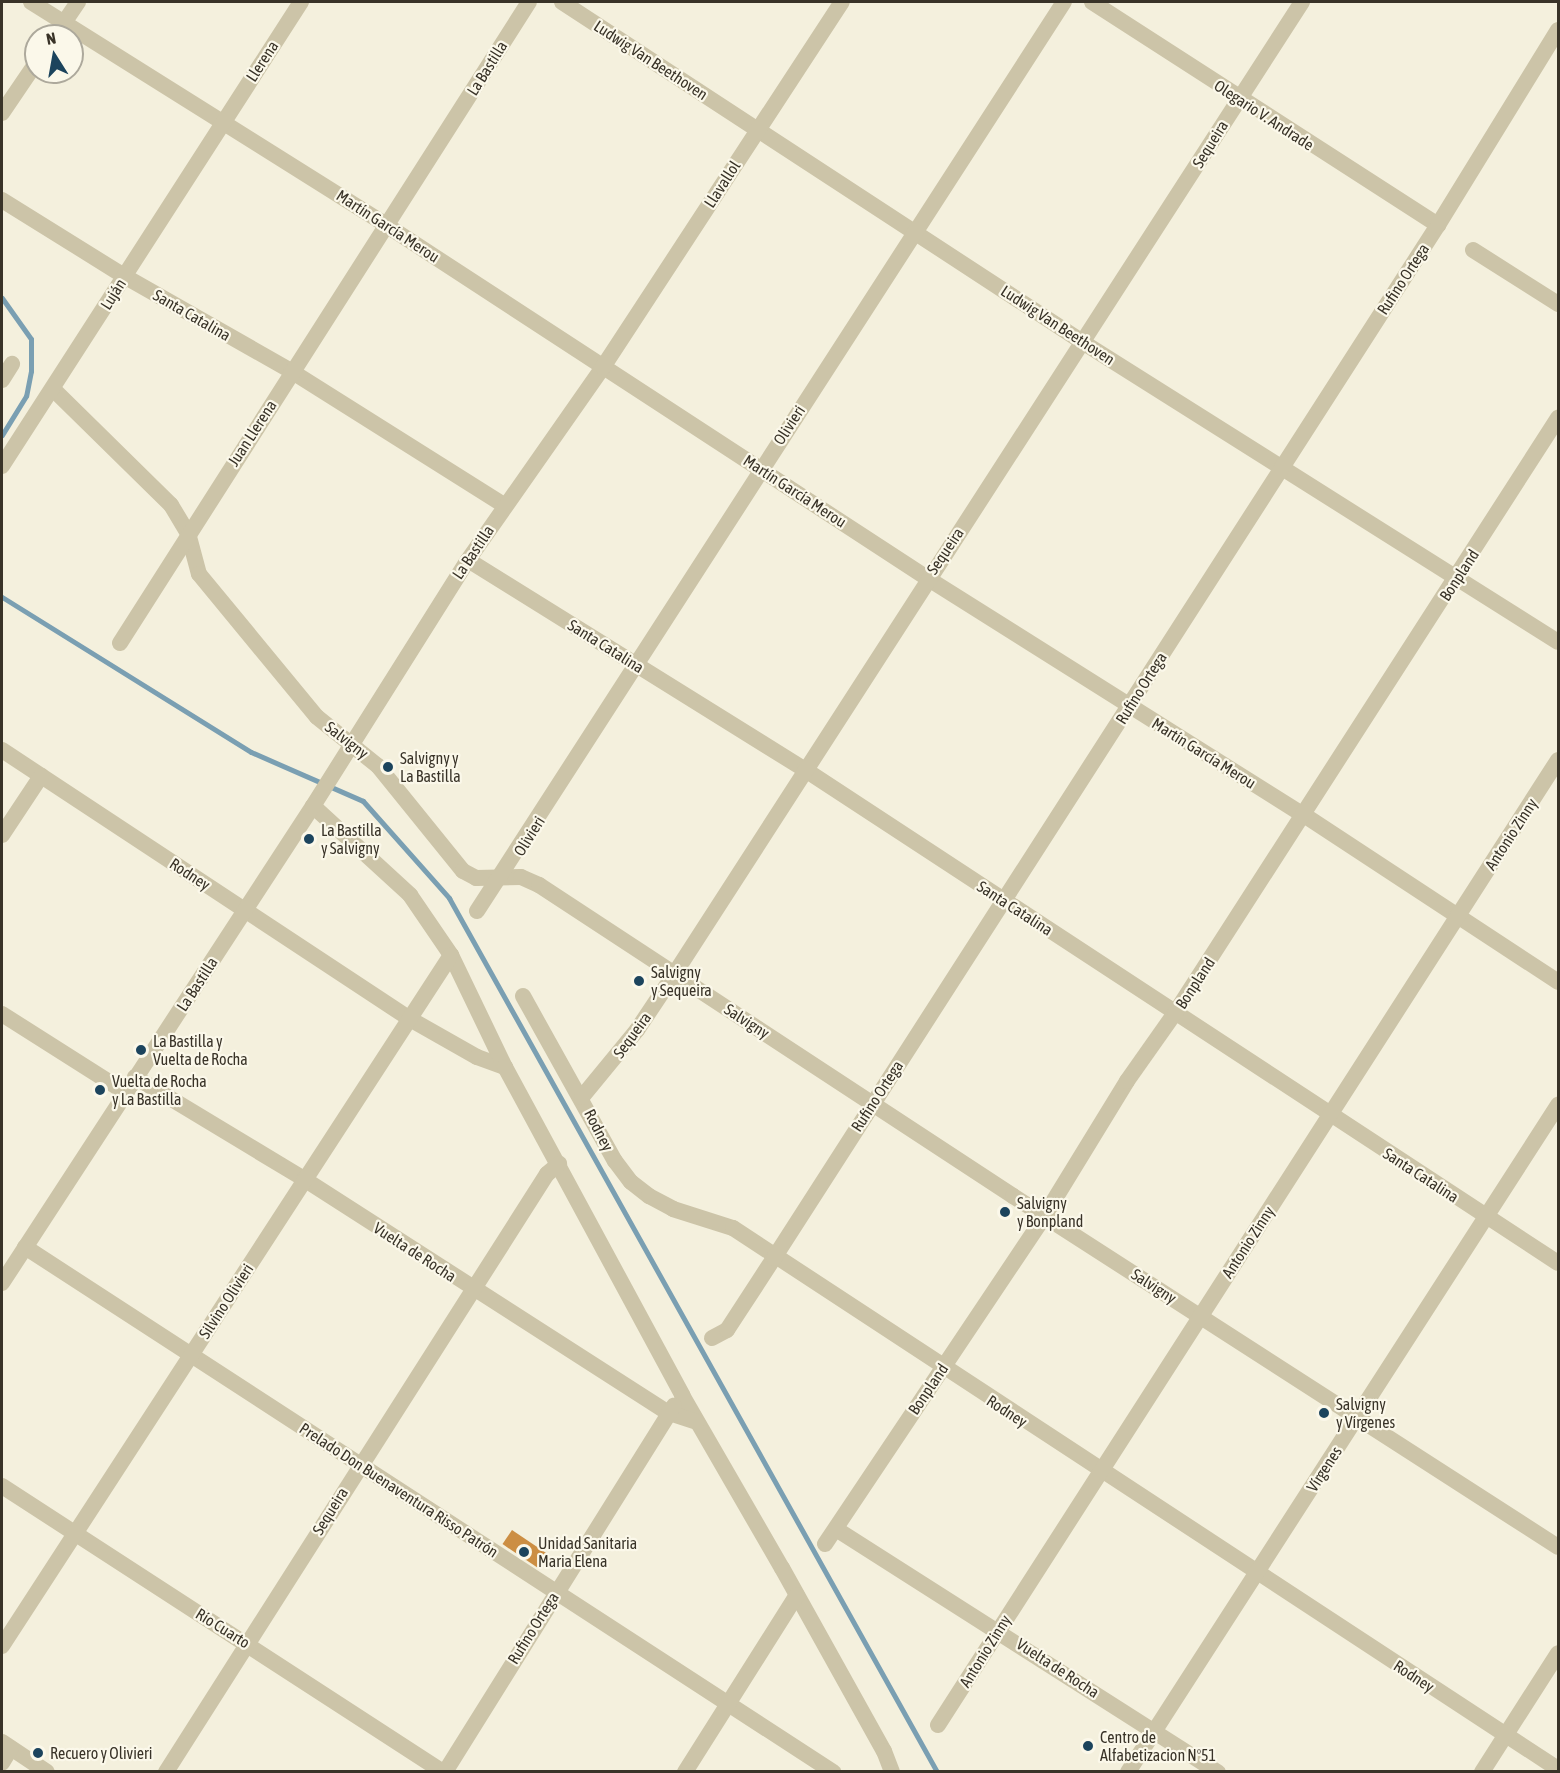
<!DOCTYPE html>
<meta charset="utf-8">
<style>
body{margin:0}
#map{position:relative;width:1560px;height:1773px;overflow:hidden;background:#f4f0dd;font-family:"Asap Condensed",sans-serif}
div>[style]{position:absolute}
.stream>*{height:5px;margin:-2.5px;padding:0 2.5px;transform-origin:2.5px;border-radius:2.5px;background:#7a9fb2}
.building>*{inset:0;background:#cc8e43;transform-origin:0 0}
.minor>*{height:16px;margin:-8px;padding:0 8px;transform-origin:8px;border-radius:8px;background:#ccc4a8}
.dots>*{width:16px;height:16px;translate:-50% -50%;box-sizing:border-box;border:3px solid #fbf8ea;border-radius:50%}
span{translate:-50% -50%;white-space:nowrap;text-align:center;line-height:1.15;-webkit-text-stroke:4.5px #fbf8ea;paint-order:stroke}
.street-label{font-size:16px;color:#393328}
.poi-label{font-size:16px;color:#393328}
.left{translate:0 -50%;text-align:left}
.frame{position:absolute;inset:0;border:3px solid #393328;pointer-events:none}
.north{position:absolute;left:24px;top:24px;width:60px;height:60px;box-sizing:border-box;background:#fbf8ea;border:2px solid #ada99c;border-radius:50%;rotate:349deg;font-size:16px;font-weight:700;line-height:24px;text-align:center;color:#393328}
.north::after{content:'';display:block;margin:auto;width:21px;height:27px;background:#1c445d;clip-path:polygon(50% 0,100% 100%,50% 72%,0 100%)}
</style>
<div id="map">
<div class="stream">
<i style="left:2px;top:298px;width:50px;rotate:54.7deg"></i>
<i style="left:31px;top:339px;width:32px;rotate:90deg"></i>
<i style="left:31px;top:371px;width:25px;rotate:101deg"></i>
<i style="left:26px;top:396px;width:46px;rotate:121.6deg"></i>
<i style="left:2px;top:597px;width:293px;rotate:31.9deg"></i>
<i style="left:251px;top:752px;width:122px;rotate:23.6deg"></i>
<i style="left:363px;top:801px;width:130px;rotate:48.4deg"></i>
<i style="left:449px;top:898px;width:1001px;rotate:60.82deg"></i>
</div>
<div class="building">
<i style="left:512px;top:1530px;width:42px;height:17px;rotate:34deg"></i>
</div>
<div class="minor">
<i style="left:31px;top:2px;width:419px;rotate:32.1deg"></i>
<i style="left:386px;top:225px;width:646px;rotate:33.12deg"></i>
<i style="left:927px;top:578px;width:445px;rotate:32.2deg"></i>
<i style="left:1304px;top:815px;width:304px;rotate:33.3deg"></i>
<i style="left:562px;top:2px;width:624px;rotate:33.15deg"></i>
<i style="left:1084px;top:343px;width:560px;rotate:32.24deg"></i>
<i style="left:1092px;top:2px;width:412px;rotate:32.8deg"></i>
<i style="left:55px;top:36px;width:41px;rotate:-55.9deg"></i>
<i style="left:2px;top:113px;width:60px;rotate:-55.8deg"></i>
<i style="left:2px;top:200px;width:144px;rotate:31.9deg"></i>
<i style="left:124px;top:276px;width:192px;rotate:29.6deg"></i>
<i style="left:291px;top:371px;width:252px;rotate:32.2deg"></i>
<i style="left:1473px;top:250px;width:101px;rotate:32.4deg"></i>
<i style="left:2px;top:380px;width:19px;rotate:-58deg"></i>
<i style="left:54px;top:390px;width:164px;rotate:44.5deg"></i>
<i style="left:171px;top:505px;width:33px;rotate:59deg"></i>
<i style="left:188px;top:533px;width:42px;rotate:75deg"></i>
<i style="left:199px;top:574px;width:185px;rotate:50.5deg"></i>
<i style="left:317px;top:717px;width:78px;rotate:38.8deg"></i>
<i style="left:378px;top:766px;width:135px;rotate:51deg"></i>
<i style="left:463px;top:871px;width:15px;rotate:28deg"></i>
<i style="left:476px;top:878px;width:45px;rotate:-1.3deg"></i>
<i style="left:521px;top:877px;width:20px;rotate:24deg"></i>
<i style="left:539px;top:885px;width:567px;rotate:33.27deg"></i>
<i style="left:1013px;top:1196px;width:648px;rotate:32.78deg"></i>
<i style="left:2px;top:466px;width:552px;rotate:-57.2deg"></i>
<i style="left:468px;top:560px;width:396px;rotate:31.9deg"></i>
<i style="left:804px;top:769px;width:901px;rotate:33.23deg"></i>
<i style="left:120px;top:643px;width:760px;rotate:-57.46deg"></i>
<i style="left:2px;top:750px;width:489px;rotate:33.4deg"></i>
<i style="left:410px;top:1019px;width:77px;rotate:29.6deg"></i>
<i style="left:477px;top:1057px;width:30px;rotate:20deg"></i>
<i style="left:313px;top:806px;width:132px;rotate:42.5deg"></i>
<i style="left:410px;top:895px;width:73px;rotate:55.7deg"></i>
<i style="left:451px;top:955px;width:124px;rotate:64.3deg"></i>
<i style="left:505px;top:1067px;width:373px;rotate:61.6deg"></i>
<i style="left:682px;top:1395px;width:200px;rotate:60deg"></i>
<i style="left:782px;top:1568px;width:210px;rotate:60.9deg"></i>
<i style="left:884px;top:1751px;width:22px;rotate:69deg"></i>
<i style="left:2px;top:835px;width:71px;rotate:-56.5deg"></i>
<i style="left:477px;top:911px;width:1082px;rotate:-57.15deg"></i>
<i style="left:523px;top:996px;width:189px;rotate:60.9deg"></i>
<i style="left:615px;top:1161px;width:26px;rotate:53deg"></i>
<i style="left:631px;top:1182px;width:23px;rotate:38deg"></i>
<i style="left:649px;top:1196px;width:27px;rotate:28deg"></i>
<i style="left:673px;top:1209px;width:63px;rotate:17.6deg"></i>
<i style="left:733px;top:1228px;width:987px;rotate:33.26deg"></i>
<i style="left:2px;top:1014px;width:146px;rotate:32.4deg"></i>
<i style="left:135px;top:1077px;width:197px;rotate:31.1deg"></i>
<i style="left:304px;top:1179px;width:434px;rotate:32.7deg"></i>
<i style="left:669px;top:1413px;width:29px;rotate:18deg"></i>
<i style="left:582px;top:1097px;width:87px;rotate:-50.6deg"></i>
<i style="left:637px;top:1030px;width:69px;rotate:-56.3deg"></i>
<i style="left:675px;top:973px;width:1156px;rotate:-57.15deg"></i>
<i style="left:25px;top:1247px;width:964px;rotate:33.01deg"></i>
<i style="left:2px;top:1283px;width:569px;rotate:-56.9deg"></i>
<i style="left:313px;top:806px;width:291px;rotate:-57.8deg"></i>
<i style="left:468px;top:560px;width:236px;rotate:-55deg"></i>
<i style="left:603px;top:367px;width:436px;rotate:-56.8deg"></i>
<i style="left:712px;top:1338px;width:17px;rotate:-28deg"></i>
<i style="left:727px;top:1330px;width:86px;rotate:-56.9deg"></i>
<i style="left:774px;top:1258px;width:1228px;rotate:-57.27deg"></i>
<i style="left:1438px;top:225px;width:229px;rotate:-58.4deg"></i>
<i style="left:2px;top:1486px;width:526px;rotate:32.96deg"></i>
<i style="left:836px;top:1529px;width:453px;rotate:32.5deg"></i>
<i style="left:825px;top:1544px;width:396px;rotate:-56.2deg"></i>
<i style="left:1045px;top:1215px;width:157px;rotate:-58.5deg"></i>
<i style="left:1127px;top:1081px;width:83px;rotate:-54.8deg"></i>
<i style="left:1175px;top:1013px;width:708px;rotate:-57.23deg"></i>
<i style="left:2px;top:1646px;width:824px;rotate:-56.98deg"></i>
<i style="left:938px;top:1725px;width:1147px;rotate:-57.28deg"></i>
<i style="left:2px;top:1742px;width:54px;rotate:33.7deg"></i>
<i style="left:2px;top:1763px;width:17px;rotate:-59deg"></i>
<i style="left:166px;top:1772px;width:709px;rotate:-57.5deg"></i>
<i style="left:547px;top:1174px;width:16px;rotate:-40deg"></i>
<i style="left:445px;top:1772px;width:432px;rotate:-58deg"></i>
<i style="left:685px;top:1772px;width:209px;rotate:-57.7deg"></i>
<i style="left:1128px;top:1772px;width:794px;rotate:-57.19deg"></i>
<i style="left:1482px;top:1772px;width:141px;rotate:-57.4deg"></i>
</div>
<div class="dots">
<i style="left:388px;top:767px;background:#1c445d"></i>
<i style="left:309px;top:839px;background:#1c445d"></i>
<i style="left:639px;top:981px;background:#1c445d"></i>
<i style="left:141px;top:1050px;background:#1c445d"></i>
<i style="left:100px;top:1090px;background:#1c445d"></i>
<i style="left:1005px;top:1212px;background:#1c445d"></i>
<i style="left:1324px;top:1413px;background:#1c445d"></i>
<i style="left:524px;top:1552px;background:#1c445d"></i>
<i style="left:1088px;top:1746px;background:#1c445d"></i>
<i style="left:38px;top:1753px;background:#1c445d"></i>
</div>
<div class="street-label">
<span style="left:651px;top:60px;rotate:33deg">Ludwig Van Beethoven</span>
<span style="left:262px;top:61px;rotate:-57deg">Llerena</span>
<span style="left:487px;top:68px;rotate:-58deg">La Bastilla</span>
<span style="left:1264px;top:115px;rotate:33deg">Olegario V. Andrade</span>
<span style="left:1210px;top:144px;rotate:-58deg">Sequeira</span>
<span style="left:722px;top:184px;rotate:-57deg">Llavallol</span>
<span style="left:388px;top:226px;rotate:33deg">Martín García Merou</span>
<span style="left:1403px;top:279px;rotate:-57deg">Rufino Ortega</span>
<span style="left:113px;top:294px;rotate:-58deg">Luján</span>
<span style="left:192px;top:315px;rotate:30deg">Santa Catalina</span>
<span style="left:1058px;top:325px;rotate:33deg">Ludwig Van Beethoven</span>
<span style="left:789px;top:425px;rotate:-57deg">Olivieri</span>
<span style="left:252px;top:433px;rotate:-57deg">Juan Llerena</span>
<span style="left:795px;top:491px;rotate:33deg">Martín García Merou</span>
<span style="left:945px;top:551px;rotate:-56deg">Sequeira</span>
<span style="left:473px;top:552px;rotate:-56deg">La Bastilla</span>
<span style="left:1459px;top:575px;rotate:-57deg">Bonpland</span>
<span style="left:606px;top:646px;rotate:32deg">Santa Catalina</span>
<span style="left:1141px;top:688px;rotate:-58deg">Rufino Ortega</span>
<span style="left:347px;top:740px;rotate:38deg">Salvigny</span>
<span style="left:1204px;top:753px;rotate:32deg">Martín García Merou</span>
<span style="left:1511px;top:834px;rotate:-57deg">Antonio Zinny</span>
<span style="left:529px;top:836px;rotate:-58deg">Olivieri</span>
<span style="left:190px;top:874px;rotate:33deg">Rodney</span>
<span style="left:1015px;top:908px;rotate:33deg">Santa Catalina</span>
<span style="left:1195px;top:983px;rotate:-57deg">Bonpland</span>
<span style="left:197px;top:984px;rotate:-57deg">La Bastilla</span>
<span style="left:747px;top:1021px;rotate:33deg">Salvigny</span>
<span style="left:632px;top:1035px;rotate:-54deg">Sequeira</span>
<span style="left:877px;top:1096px;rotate:-57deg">Rufino Ortega</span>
<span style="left:599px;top:1130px;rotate:63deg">Rodney</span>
<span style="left:1421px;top:1175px;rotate:33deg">Santa Catalina</span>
<span style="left:1248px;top:1242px;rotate:-57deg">Antonio Zinny</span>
<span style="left:415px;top:1252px;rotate:33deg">Vuelta de Rocha</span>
<span style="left:1154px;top:1286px;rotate:33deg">Salvigny</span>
<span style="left:226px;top:1301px;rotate:-57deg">Silvino Olivieri</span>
<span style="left:928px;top:1389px;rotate:-56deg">Bonpland</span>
<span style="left:1007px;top:1411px;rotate:33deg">Rodney</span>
<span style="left:1324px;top:1469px;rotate:-57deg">Vírgenes</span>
<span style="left:399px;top:1490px;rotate:33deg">Prelado Don Buenaventura Risso Patrón</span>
<span style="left:330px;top:1511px;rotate:-58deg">Sequeira</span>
<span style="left:223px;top:1628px;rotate:32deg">Río Cuarto</span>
<span style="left:533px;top:1628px;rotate:-58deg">Rufino Ortega</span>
<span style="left:985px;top:1651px;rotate:-58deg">Antonio Zinny</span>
<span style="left:1058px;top:1668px;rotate:33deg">Vuelta de Rocha</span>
<span style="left:1414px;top:1676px;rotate:33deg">Rodney</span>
</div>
<div class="poi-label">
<span class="left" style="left:400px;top:767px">Salvigny y<br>La Bastilla</span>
<span class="left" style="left:321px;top:839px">La Bastilla<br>y Salvigny</span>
<span class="left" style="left:651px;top:981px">Salvigny<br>y Sequeira</span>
<span class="left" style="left:153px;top:1050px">La Bastilla y<br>Vuelta de Rocha</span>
<span class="left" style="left:112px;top:1090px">Vuelta de Rocha<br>y La Bastilla</span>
<span class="left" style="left:1017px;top:1212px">Salvigny<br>y Bonpland</span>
<span class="left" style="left:1336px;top:1413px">Salvigny<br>y Vírgenes</span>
<span class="left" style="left:538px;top:1552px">Unidad Sanitaria<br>Maria Elena</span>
<span class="left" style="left:1100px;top:1746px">Centro de<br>Alfabetizacion Nº51</span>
<span class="left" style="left:50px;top:1753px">Recuero y Olivieri</span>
</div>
<div class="frame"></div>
<div class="north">N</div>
</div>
